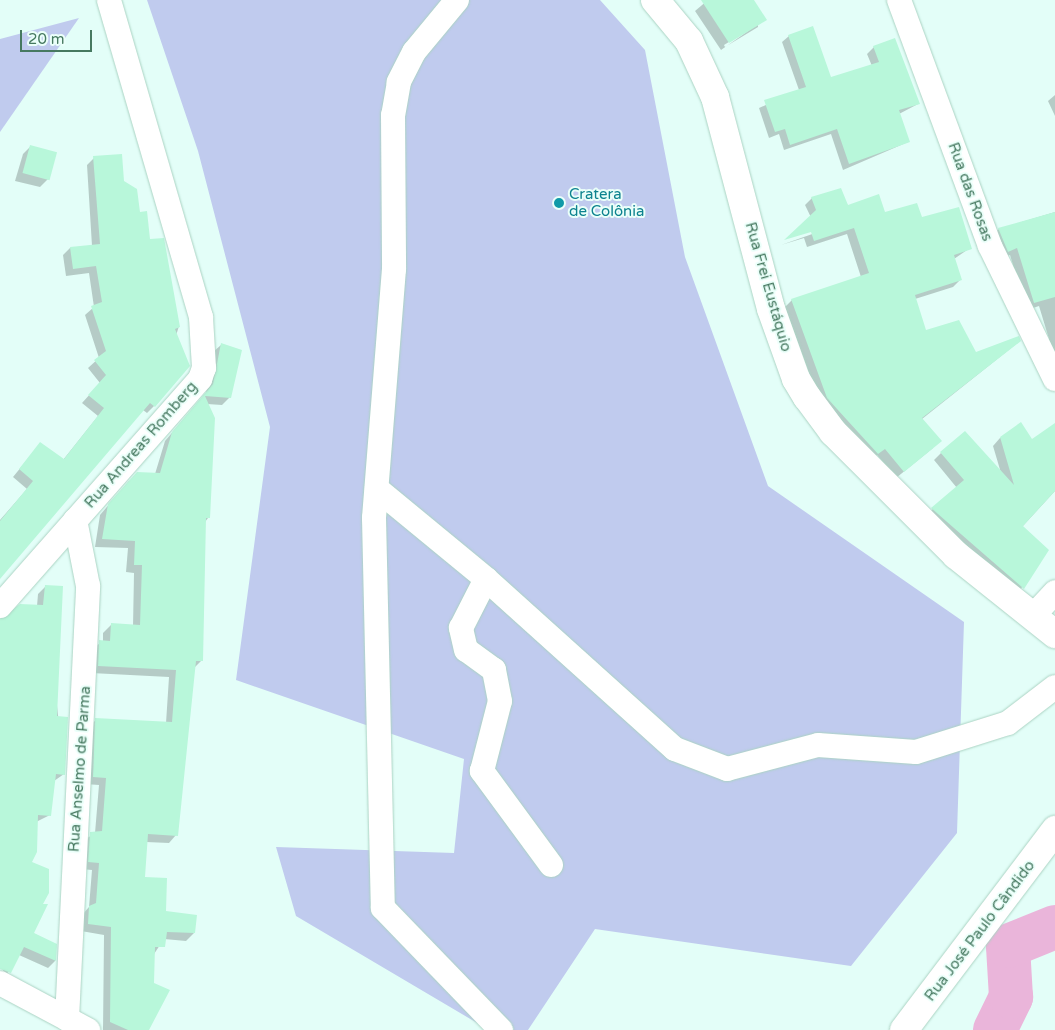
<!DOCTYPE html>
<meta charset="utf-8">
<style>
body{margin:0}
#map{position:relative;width:1055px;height:1030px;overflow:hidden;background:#e3fef8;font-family:"Varela Round",sans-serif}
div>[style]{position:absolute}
.green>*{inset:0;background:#c0cbee}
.shadow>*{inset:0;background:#0003}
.river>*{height:44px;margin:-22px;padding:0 22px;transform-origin:22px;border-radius:22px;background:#eab5da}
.building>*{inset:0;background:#b8f7da;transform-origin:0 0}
.roads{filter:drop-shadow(0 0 1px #abd3c3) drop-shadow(0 0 1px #abd3c3)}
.street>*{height:24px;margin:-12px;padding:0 12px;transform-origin:12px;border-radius:12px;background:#fff}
.secondary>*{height:28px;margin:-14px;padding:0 14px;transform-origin:14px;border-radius:14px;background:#fff}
.dots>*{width:14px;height:14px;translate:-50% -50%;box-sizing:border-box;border:2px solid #ebfffa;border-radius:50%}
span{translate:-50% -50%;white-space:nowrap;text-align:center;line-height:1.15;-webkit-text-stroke:4px #ebfffa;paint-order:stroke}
.street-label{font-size:15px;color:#467960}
.culture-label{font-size:15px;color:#0d838f}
.left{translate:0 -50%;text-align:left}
.scale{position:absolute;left:20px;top:30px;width:72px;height:22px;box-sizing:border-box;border:2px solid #467960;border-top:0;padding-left:6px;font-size:15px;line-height:18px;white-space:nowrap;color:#467960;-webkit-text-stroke:4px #ebfffa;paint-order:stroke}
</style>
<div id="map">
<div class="green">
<i style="clip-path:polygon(147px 0,600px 0,645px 50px,685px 257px,768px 486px,964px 622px,957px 833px,851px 966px,595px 929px,528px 1030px,489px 1030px,296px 916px,276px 847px,454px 853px,464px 759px,236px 680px,270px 427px,198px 151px)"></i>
<i style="clip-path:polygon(79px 18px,0 132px,0 39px)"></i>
</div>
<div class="shadow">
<i style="clip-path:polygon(evenodd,708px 0,751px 0,765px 19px,721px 50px,695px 11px,708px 0,758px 24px,758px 27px,725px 47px,724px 45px,758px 24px)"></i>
<i style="clip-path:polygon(789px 36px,830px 79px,872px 66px,867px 54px,874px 47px,918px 104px,899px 114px,908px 142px,843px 170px,831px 134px,784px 150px,779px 134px,769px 138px,759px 108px,799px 90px,782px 42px)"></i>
<i style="clip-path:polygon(1055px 95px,1055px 116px,1048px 101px)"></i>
<i style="clip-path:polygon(31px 146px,48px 179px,40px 187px,15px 181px,23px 154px)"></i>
<i style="clip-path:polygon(94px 158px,123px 182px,179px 326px,154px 406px,147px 413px,143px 410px,0 577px,0 520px,27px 489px,13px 477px,40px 444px,63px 460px,98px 416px,82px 403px,100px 383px,88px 368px,99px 358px,85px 315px,94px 307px,89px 273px,66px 276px,63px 255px,70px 248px,92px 246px,87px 165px)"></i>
<i style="clip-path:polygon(812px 198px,921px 219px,970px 248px,954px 259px,960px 280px,953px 287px,915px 299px,925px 332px,975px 354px,1020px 341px,922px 419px,933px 448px,896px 478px,877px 455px,870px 461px,821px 406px,785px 307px,792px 300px,861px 277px,847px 234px,807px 247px,804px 238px,781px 245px,818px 232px,805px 205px)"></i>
<i style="clip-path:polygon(1055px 212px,1055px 363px,1043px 345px,1049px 339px,1039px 306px,1027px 310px,1010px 255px,1000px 258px,991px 236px,999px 229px)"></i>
<i style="clip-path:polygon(221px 345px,230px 397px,222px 405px,207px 404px,208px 518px,205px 522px,201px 661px,194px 668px,176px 835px,169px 843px,146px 842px,144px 878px,164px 912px,194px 933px,186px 941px,164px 939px,154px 954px,148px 1030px,103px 1030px,104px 935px,81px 931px,82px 915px,89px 907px,92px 870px,81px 869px,83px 841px,95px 833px,99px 785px,85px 784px,88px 727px,96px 720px,166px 723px,169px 677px,91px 673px,92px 649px,103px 641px,103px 633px,111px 625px,133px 626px,134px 573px,126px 572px,128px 548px,95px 547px,100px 515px,129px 481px,155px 474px,165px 441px,206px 393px,213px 352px)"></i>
<i style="clip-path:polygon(1055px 431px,1055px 491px,1022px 527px,1047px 550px,1016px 596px,925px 516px,957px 488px,934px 460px,941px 453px,1001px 473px,993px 446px,1000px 438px,1032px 441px)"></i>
<i style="clip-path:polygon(45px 587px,64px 774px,54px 781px,50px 815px,36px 822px,30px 863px,41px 905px,33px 933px,56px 945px,55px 961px,48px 968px,19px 955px,3px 980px,0 620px,37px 606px,38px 594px)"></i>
</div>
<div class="river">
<i style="left:995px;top:1030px;width:37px;rotate:-64deg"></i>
<i style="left:1011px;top:997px;width:51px;rotate:-93.4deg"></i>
<i style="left:1008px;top:946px;width:51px;rotate:-22deg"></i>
</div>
<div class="building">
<i style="clip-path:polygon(701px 0,754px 0,767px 20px,729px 43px)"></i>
<i style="clip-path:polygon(813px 26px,831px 77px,879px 62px,873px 46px,895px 38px,920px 104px,899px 110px,910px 142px,849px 164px,837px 129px,790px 145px,785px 129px,775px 132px,764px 100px,806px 87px,788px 35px)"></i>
<i style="left:30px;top:145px;width:28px;height:29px;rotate:15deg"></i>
<i style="clip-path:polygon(122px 154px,124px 181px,137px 189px,140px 212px,147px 211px,150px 239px,164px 238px,180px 327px,175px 329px,190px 366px,155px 407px,150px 403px,0 579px,0 521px,33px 481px,19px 469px,40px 442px,64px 459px,104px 408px,88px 395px,106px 375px,94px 360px,106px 351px,91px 306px,102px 302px,96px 266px,73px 269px,70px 247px,100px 244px,93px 156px)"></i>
<i style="clip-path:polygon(841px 188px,848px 205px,879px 194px,885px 212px,917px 203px,922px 217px,959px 207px,972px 249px,954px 255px,962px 280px,915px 295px,926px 330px,959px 320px,976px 352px,1019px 336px,1021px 341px,922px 418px,942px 441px,904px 472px,885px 449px,878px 454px,827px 398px,791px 299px,869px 273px,854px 228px,814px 241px,811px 232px,784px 240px,816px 210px,811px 197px)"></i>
<i style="clip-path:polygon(1055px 212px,1055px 297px,1034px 303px,1017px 248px,1008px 252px,998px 228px)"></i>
<i style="clip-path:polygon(221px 343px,242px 350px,231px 398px,205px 396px,215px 418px,210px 518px,206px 518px,203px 661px,196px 661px,178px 836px,148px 834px,145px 877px,167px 878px,166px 911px,197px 915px,195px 933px,167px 932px,165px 947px,155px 947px,154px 983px,170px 990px,149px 1030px,128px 1030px,110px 1022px,111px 927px,88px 924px,89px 906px,96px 903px,99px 863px,88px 862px,90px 832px,102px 831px,106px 778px,93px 777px,95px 718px,172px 722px,176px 670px,98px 666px,99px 640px,110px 641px,111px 623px,140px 625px,142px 565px,134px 565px,135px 541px,102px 539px,108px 504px,137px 472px,160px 473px,172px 432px,213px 384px)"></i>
<i style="clip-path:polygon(1021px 422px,1032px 439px,1055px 423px,1055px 491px,1023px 526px,1049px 550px,1024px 589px,931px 508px,964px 480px,940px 452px,965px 431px,1014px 485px,1000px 437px)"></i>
<i style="clip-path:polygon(45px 585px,63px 586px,57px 716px,68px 717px,65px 775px,56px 774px,51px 816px,38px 815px,37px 852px,32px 862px,49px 869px,49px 893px,43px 904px,48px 904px,34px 933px,57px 944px,56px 961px,24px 947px,11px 973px,0 969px,0 619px,20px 604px,43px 605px)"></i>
</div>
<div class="roads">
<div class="street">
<i style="left:457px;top:0;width:67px;rotate:129.6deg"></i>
<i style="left:414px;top:52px;width:34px;rotate:117deg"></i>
<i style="left:399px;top:82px;width:34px;rotate:100deg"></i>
<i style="left:393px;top:115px;width:154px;rotate:89.6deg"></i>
<i style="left:394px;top:269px;width:250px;rotate:94.6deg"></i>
<i style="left:374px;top:518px;width:390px;rotate:88.7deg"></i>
<i style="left:383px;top:908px;width:170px;rotate:46deg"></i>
<i style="left:899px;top:0;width:262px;rotate:69.7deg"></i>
<i style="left:990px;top:246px;width:148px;rotate:64deg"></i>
<i style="left:377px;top:489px;width:141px;rotate:39.5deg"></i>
<i style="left:0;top:606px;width:303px;rotate:-48.6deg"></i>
<i style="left:200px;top:379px;width:12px;rotate:-70deg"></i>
<i style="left:204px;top:368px;width:51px;rotate:-93.4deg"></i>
<i style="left:201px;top:317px;width:330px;rotate:-106.2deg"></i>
<i style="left:1032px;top:617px;width:34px;rotate:-47deg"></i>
<i style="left:551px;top:865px;width:117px;rotate:-126.3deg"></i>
<i style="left:482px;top:771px;width:72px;rotate:-75.6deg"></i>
<i style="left:500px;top:701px;width:32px;rotate:-101deg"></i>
<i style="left:494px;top:670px;width:34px;rotate:-144deg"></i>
<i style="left:466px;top:650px;width:23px;rotate:-103deg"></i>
<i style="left:461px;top:628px;width:55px;rotate:-63deg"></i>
<i style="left:486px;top:579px;width:254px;rotate:42deg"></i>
<i style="left:675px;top:749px;width:56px;rotate:21deg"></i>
<i style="left:727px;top:769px;width:94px;rotate:-14.8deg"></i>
<i style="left:818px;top:745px;width:98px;rotate:4.1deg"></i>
<i style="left:916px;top:752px;width:96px;rotate:-17.5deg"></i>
<i style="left:1008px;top:723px;width:59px;rotate:-37.5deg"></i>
<i style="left:0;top:983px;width:100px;rotate:28.1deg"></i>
<i style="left:67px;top:1019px;width:434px;rotate:-87.2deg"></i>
<i style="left:88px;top:586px;width:67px;rotate:-101.1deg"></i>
</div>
<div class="secondary">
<i style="left:655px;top:0;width:53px;rotate:50.3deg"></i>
<i style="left:689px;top:41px;width:62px;rotate:65.1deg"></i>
<i style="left:715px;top:97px;width:219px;rotate:75.2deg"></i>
<i style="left:771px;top:309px;width:74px;rotate:70.3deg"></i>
<i style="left:796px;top:379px;width:21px;rotate:59deg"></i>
<i style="left:807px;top:397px;width:44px;rotate:53.4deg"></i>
<i style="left:833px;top:432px;width:174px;rotate:45deg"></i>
<i style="left:956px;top:555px;width:127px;rotate:38.6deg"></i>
<i style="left:904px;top:1030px;width:251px;rotate:-52.9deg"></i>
</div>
</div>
<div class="dots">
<i style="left:559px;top:203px;background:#0f9aa8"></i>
</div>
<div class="street-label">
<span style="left:970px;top:192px;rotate:70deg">Rua das Rosas</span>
<span style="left:768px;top:287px;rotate:74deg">Rua Frei Eustáquio</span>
<span style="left:141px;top:445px;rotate:-49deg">Rua Andreas Romberg</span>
<span style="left:80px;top:769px;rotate:-86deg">Rua Anselmo de Parma</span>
<span style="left:980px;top:931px;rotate:-53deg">Rua José Paulo Cândido</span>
</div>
<div class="culture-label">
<span class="left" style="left:569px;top:203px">Cratera<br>de Colônia</span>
</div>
<div class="scale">20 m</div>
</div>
